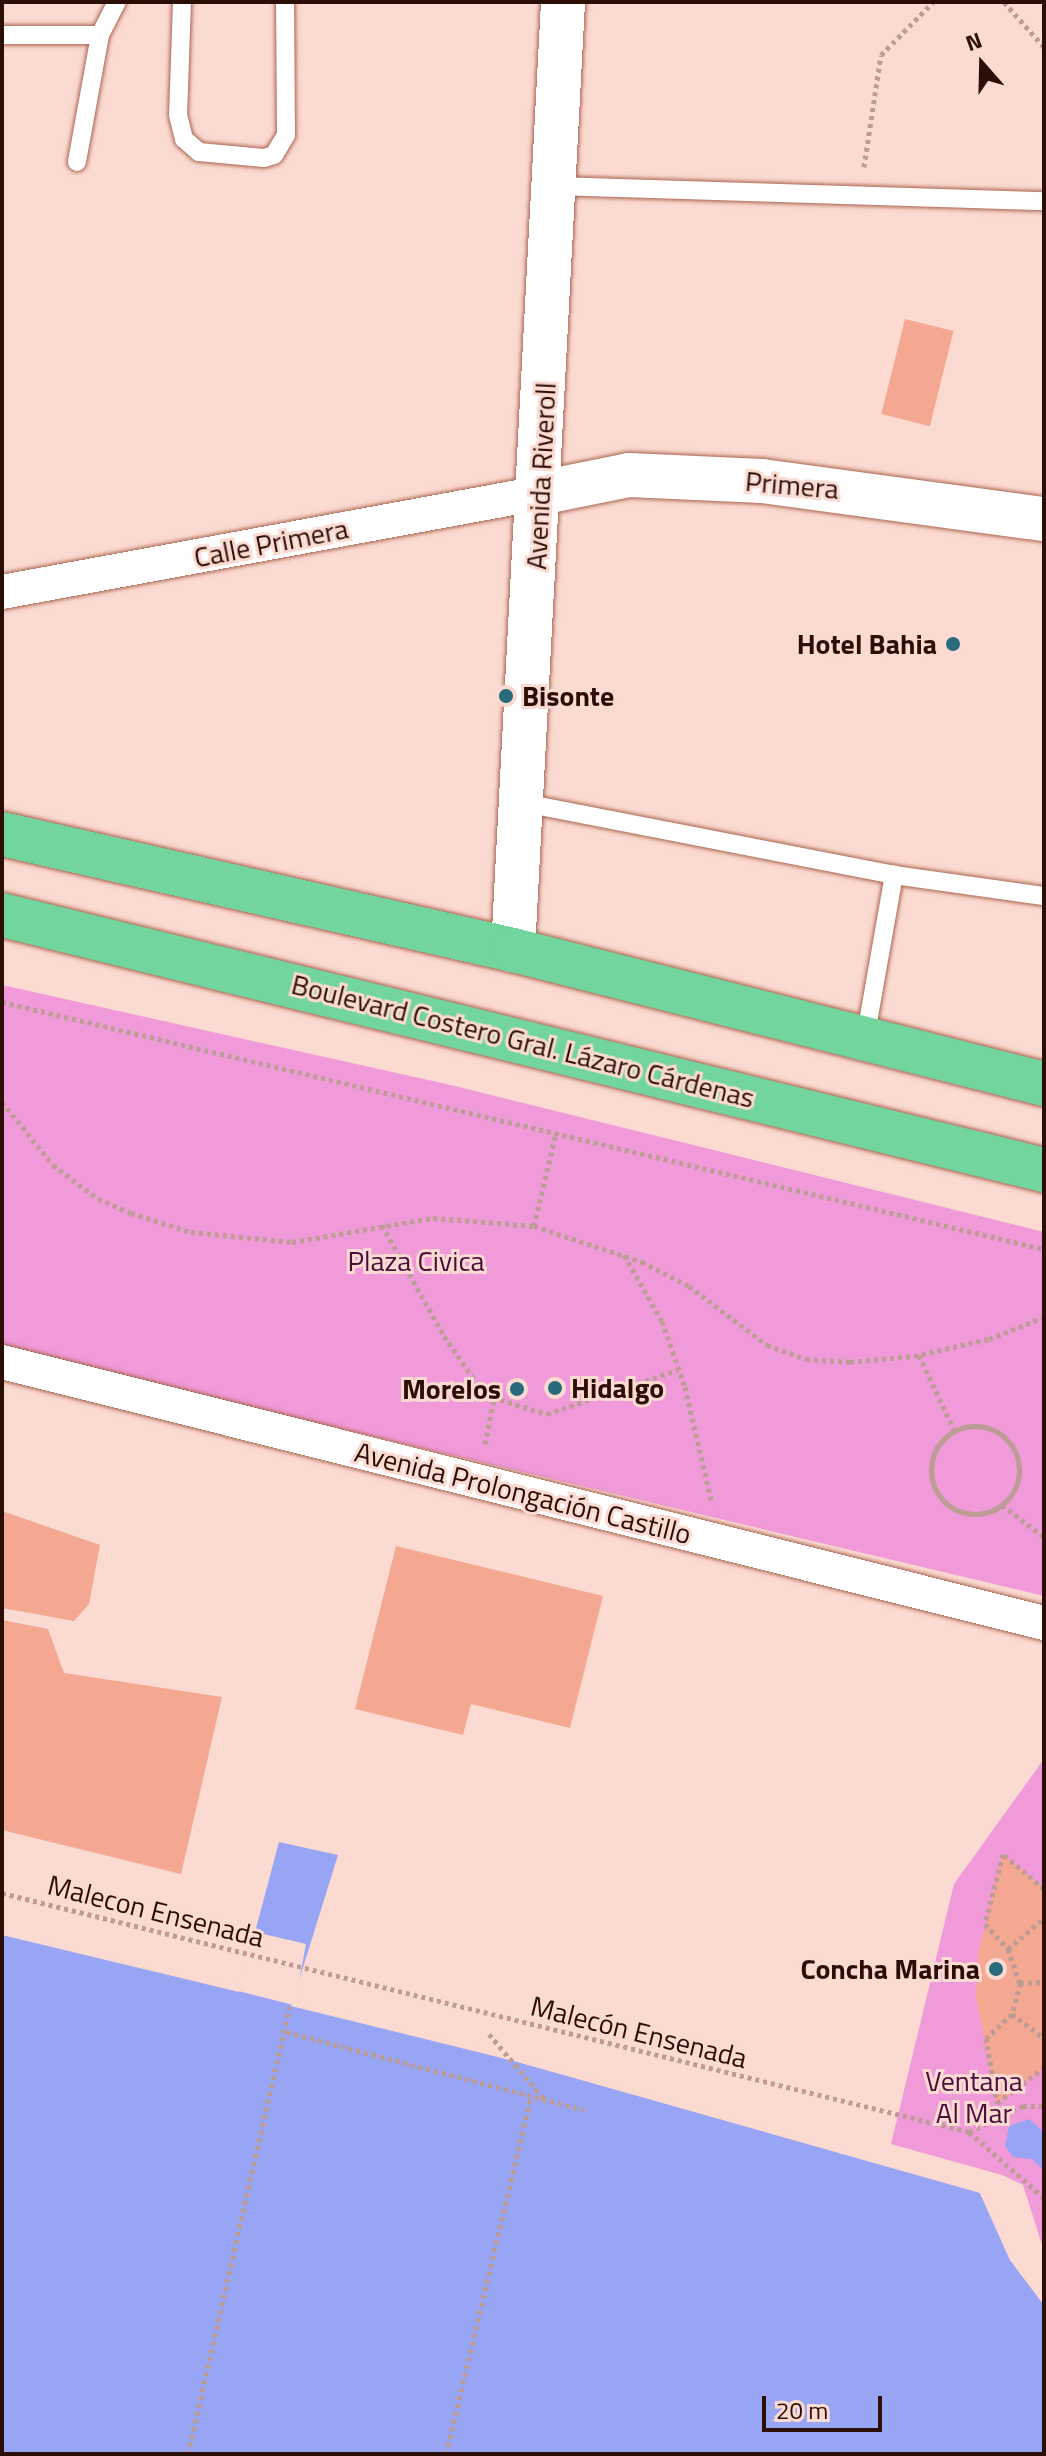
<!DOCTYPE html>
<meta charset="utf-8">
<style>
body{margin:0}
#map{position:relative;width:1046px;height:2456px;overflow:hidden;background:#fbdad1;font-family:"Titillium Web",sans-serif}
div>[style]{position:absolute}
.green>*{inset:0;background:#f19ada}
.water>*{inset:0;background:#98a4f4}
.pier>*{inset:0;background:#fbdad1}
.building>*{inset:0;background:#f4a791;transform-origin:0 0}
.path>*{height:5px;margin-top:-2.5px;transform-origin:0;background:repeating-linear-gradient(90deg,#bc9c94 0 4px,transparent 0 8px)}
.path>.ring{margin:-2.5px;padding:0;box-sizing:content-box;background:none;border:5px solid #bc9c94;border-radius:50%}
.roads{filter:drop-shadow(0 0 2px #ab6550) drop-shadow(0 0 2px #ab6550)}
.lane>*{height:18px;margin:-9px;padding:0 9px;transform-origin:9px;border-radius:9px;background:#fff}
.street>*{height:34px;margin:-17px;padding:0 17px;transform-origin:17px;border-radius:17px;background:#fff}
.secondary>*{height:44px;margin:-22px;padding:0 22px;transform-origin:22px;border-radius:22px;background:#fff}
.highway>*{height:44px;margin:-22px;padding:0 22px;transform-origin:22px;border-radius:22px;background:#71d59d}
.dots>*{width:22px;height:22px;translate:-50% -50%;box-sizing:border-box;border:4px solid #fbdad1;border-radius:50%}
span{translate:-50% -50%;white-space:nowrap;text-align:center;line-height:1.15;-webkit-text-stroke:6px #fbdad1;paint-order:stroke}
.street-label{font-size:28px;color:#2b0f07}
.poi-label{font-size:28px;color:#2b0f07;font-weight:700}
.right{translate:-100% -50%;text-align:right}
.left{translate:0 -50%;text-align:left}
.park-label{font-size:28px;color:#490e3e}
.frame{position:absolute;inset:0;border:4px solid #2b0f07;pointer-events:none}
.north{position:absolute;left:942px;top:24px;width:80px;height:80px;-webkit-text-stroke:6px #fbdad1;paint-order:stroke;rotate:340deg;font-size:22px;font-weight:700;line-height:32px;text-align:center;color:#2b0f07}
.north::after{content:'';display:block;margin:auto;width:28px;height:36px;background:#2b0f07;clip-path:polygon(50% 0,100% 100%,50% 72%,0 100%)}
.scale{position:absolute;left:762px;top:2396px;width:120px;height:36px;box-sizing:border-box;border:4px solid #2b0f07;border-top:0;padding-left:10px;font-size:24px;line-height:28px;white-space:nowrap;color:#2b0f07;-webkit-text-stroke:6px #fbdad1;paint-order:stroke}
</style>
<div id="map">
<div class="green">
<i style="clip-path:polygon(2px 985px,455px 1086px,1044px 1232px,1044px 1596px,2px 1348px)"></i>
<i style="clip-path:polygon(1044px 1759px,1044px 2251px,1023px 2185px,1002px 2175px,891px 2144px,954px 1884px)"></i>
</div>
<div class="water">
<i style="clip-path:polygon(279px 1842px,338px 1855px,291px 2006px,514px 2061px,980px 2193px,1010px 2260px,1044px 2305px,1044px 2454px,2px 2454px,2px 1935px,239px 1992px)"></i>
<i style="clip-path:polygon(1029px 2119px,1044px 2132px,1044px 2171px,1032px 2159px,1013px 2157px,1005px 2146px,1009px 2126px)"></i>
</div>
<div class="pier">
<i style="clip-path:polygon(2px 1931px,236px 1988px,255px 1932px,306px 1944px,295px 2003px,515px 2057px,981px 2190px,1013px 2258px,1044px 2305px,1010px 2260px,980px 2193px,963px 2185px,514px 2061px)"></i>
</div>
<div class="building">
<i style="left:905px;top:319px;width:50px;height:98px;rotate:14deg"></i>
<i style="clip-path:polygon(2px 1511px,100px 1545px,89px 1604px,74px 1621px,2px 1608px)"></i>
<i style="clip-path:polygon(396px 1546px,603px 1596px,570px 1728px,471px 1704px,463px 1735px,355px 1709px)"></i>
<i style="clip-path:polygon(2px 1620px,48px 1629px,64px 1673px,222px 1697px,181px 1874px,2px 1830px)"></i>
<i style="clip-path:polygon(1003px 1854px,1044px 1889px,1044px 2068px,997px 2103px,976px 1997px,978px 1954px)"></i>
</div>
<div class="path">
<i style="left:1004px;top:2px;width:60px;rotate:48.4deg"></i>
<i style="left:864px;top:167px;width:113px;rotate:-81.4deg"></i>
<i style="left:881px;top:55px;width:74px;rotate:-45.5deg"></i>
<i style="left:2px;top:1002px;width:1071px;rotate:13.34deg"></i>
<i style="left:2px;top:1102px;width:81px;rotate:51deg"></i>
<i style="left:53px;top:1165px;width:56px;rotate:37.1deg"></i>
<i style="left:98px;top:1199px;width:36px;rotate:23deg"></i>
<i style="left:131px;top:1213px;width:63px;rotate:17.6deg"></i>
<i style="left:191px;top:1232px;width:101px;rotate:5.7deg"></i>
<i style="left:292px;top:1242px;width:143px;rotate:-9.7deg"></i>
<i style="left:433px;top:1218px;width:101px;rotate:4.5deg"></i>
<i style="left:534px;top:1226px;width:114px;rotate:18.4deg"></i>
<i style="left:642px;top:1262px;width:53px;rotate:27.1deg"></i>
<i style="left:689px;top:1286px;width:98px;rotate:37.1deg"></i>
<i style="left:767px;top:1345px;width:41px;rotate:19.7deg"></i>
<i style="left:806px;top:1359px;width:44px;rotate:3.9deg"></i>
<i style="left:850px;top:1362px;width:64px;rotate:-5.4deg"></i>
<i style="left:914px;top:1356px;width:77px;rotate:-12.8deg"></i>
<i style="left:989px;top:1339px;width:59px;rotate:-21.8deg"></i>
<i style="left:382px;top:1225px;width:127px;rotate:60.8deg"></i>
<i style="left:444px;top:1336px;width:72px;rotate:55.2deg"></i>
<i style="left:485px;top:1395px;width:65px;rotate:17deg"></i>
<i style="left:547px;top:1414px;width:138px;rotate:-18.6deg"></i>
<i style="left:534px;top:1226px;width:96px;rotate:-76.7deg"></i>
<i style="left:624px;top:1255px;width:76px;rotate:60.1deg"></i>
<i style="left:662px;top:1321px;width:70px;rotate:70.8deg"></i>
<i style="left:685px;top:1387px;width:120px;rotate:77deg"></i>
<i style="left:919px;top:1355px;width:83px;rotate:65deg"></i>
<i class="ring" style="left:931px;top:1426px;width:83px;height:83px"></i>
<i style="left:485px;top:1444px;width:47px;rotate:-78.9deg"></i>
<i style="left:1002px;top:1505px;width:53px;rotate:37.3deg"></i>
<i style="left:1044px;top:1889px;width:54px;rotate:-139.5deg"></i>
<i style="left:1003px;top:1854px;width:72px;rotate:104.4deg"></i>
<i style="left:985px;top:1924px;width:34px;rotate:47deg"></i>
<i style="left:1008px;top:1949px;width:36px;rotate:71deg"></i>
<i style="left:1020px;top:1983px;width:32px;rotate:104deg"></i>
<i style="left:1012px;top:2014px;width:35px;rotate:137deg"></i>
<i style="left:986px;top:2038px;width:66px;rotate:80.4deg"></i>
<i style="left:997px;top:2103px;width:59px;rotate:-36.7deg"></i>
<i style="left:2px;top:1893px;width:996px;rotate:13.88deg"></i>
<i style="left:969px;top:2132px;width:100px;rotate:41.3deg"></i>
<i style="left:1008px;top:1949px;width:48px;rotate:-40.7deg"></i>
<i style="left:1020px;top:1983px;width:24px;rotate:-2deg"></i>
<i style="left:1012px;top:2014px;width:40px;rotate:37deg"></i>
<i style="left:287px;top:2032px;width:307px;rotate:14.7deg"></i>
<i style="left:489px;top:2034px;width:85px;rotate:49.8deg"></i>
<i style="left:969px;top:2132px;width:60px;rotate:-25.7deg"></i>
<i style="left:1023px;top:2106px;width:21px"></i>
<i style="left:188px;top:2454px;width:459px;rotate:-77.2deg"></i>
<i style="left:446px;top:2454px;width:368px;rotate:-76.6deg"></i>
</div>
<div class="roads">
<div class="lane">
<i style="left:182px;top:2px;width:113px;rotate:92deg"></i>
<i style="left:178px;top:115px;width:25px;rotate:76deg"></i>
<i style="left:184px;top:139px;width:20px;rotate:41deg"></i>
<i style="left:199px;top:152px;width:65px;rotate:5.3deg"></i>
<i style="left:264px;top:158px;width:10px;rotate:-17deg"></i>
<i style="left:274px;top:155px;width:23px;rotate:-59deg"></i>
<i style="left:286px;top:135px;width:133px;rotate:-90.4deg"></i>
<i style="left:2px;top:35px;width:98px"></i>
<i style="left:100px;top:35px;width:129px;rotate:100.3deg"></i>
<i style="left:100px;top:35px;width:37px;rotate:-63deg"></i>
<i style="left:556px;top:186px;width:488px;rotate:1.8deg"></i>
<i style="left:524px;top:803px;width:377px;rotate:11deg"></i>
<i style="left:865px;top:1039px;width:167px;rotate:-80deg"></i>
<i style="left:894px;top:875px;width:151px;rotate:8deg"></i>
</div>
<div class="street">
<i style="left:2px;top:592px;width:547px;rotate:-10.43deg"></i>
<i style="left:2px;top:1362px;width:1074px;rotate:14.06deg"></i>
</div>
<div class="secondary">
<i style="left:540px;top:493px;width:91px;rotate:-11.4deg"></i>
<i style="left:629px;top:475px;width:133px;rotate:2.6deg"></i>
<i style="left:762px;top:481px;width:285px;rotate:7.7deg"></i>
<i style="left:513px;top:950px;width:949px;rotate:-86.98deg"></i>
</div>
<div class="highway">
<i style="left:2px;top:834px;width:524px;rotate:12.79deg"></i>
<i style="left:513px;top:950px;width:548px;rotate:14.16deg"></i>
<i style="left:2px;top:915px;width:1073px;rotate:13.75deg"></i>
</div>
</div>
<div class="dots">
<i style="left:953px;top:644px;background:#276b7c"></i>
<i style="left:506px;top:696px;background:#276b7c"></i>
<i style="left:555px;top:1388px;background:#276b7c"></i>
<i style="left:517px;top:1389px;background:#276b7c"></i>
<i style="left:996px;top:1969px;background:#276b7c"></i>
</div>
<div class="street-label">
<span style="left:541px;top:476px;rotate:-87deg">Avenida Riveroll</span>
<span style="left:792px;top:485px;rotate:5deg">Primera</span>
<span style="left:271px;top:543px;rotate:-11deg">Calle Primera</span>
<span style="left:523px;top:1041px;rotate:14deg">Boulevard Costero Gral. Lázaro Cárdenas</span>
<span style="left:523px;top:1493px;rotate:14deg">Avenida Prolongación Castillo</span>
<span style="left:156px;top:1911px;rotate:14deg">Malecon Ensenada</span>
<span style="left:639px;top:2032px;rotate:14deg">Malecón Ensenada</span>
</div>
<div class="poi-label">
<span class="right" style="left:937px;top:644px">Hotel Bahia</span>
<span class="left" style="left:522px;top:696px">Bisonte</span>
<span class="left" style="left:571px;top:1388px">Hidalgo</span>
<span class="right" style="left:501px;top:1389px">Morelos</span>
<span class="right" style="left:980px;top:1969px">Concha Marina</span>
</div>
<div class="park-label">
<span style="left:416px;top:1261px">Plaza Civica</span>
<span style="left:974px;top:2097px">Ventana<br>Al Mar</span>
</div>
<div class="frame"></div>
<div class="north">N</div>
<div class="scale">20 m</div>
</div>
